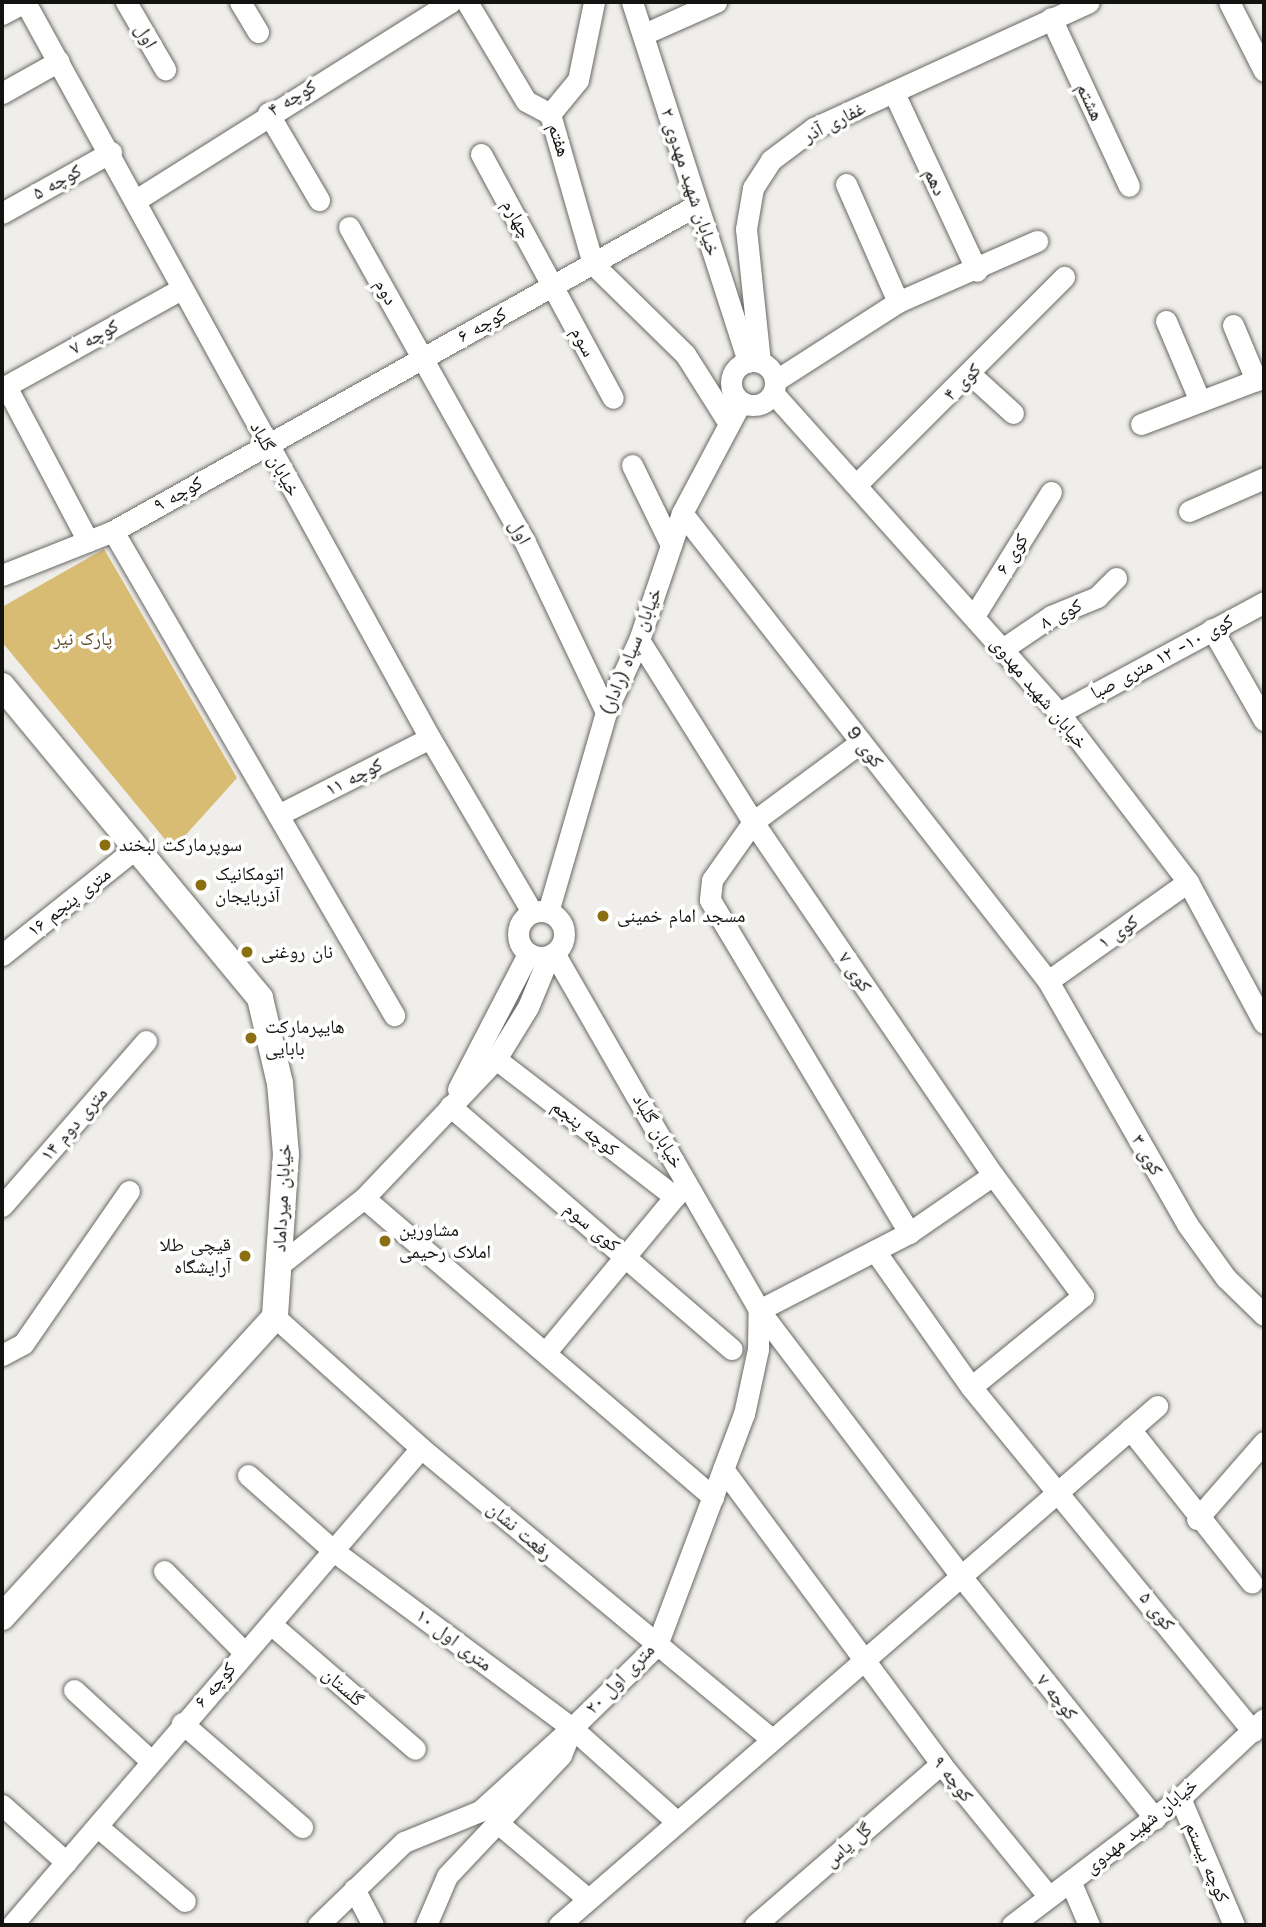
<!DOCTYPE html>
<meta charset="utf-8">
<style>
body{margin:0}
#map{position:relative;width:1266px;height:1927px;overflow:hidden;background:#efeeea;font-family:"Work Sans","Noto Naskh Arabic",sans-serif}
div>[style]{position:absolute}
.green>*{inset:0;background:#d8bc73}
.roads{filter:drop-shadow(0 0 2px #696864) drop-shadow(0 0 2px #696864)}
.minor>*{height:21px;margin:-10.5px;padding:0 10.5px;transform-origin:10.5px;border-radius:10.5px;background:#fff}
.minor>.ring{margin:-10.5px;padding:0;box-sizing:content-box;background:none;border:21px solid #fff;border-radius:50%}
.major>*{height:26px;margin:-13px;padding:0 13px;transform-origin:13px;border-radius:13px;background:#fff}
.dots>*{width:19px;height:19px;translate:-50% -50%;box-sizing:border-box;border:4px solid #fff;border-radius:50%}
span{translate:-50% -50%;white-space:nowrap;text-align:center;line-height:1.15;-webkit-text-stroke:7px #fff;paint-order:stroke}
.street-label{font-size:19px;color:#121210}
.park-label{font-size:19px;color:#5b4d26}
.poi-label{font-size:19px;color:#121210}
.left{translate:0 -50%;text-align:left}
.right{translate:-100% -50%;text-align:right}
.frame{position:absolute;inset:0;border:4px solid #121210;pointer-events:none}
</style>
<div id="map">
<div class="green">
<i style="clip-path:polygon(104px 549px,237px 778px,173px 849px,2px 642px,2px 607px)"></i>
</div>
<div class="roads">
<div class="minor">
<i style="left:126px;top:2px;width:78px;rotate:59.8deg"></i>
<i style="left:240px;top:2px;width:35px;rotate:59deg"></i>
<i style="left:467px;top:2px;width:115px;rotate:59.2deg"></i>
<i style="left:526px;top:101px;width:27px;rotate:28deg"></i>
<i style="left:550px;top:114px;width:156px;rotate:74deg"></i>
<i style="left:593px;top:264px;width:129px;rotate:44.4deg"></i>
<i style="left:685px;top:354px;width:80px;rotate:57.7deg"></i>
<i style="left:632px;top:2px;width:378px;rotate:72.1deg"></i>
<i style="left:1229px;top:2px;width:77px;rotate:63.1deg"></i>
<i style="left:2px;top:14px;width:26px;rotate:-28deg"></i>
<i style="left:25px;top:2px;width:840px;rotate:61.18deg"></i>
<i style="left:430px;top:738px;width:202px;rotate:59.6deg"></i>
<i style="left:1051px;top:18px;width:185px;rotate:65.1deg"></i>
<i style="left:644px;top:34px;width:79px;rotate:-24deg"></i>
<i style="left:2px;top:93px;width:65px;rotate:-29.3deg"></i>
<i style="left:894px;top:93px;width:196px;rotate:65deg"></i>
<i style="left:268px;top:113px;width:101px;rotate:59.6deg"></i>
<i style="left:550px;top:114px;width:44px;rotate:-50.5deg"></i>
<i style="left:578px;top:80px;width:80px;rotate:-78.4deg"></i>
<i style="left:481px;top:154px;width:277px;rotate:61.6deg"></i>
<i style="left:846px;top:184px;width:129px;rotate:66.2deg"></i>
<i style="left:136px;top:200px;width:372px;rotate:-32.2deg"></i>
<i style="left:2px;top:213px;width:125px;rotate:-29.2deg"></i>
<i style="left:349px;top:227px;width:359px;rotate:60.8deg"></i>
<i style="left:524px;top:540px;width:191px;rotate:64.5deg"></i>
<i style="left:1166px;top:321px;width:87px;rotate:67deg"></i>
<i style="left:1233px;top:325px;width:60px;rotate:67.3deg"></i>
<i class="ring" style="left:731px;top:361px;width:23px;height:23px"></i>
<i style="left:760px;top:362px;width:134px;rotate:-96deg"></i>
<i style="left:746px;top:229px;width:42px;rotate:-80.3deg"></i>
<i style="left:753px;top:188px;width:33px;rotate:-57deg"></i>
<i style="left:771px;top:160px;width:54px;rotate:-36.7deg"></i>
<i style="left:814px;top:128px;width:302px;rotate:-24.6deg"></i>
<i style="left:970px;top:374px;width:58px;rotate:42.2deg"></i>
<i style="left:775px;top:381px;width:146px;rotate:-32.7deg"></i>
<i style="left:898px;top:302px;width:152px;rotate:-23.7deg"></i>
<i style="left:773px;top:393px;width:429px;rotate:48.2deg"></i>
<i style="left:1059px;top:713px;width:213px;rotate:52.6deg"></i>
<i style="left:1188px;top:882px;width:160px;rotate:61.7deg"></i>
<i style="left:1141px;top:424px;width:132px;rotate:-20.9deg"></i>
<i style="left:632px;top:465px;width:89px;rotate:64deg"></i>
<i style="left:857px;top:484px;width:293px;rotate:-45deg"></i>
<i style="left:1189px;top:511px;width:82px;rotate:-23.7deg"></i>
<i style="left:682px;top:513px;width:594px;rotate:51.97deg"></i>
<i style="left:1048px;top:981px;width:280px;rotate:60.2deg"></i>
<i style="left:1187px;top:1224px;width:67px;rotate:54.2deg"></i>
<i style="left:1226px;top:1278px;width:53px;rotate:44.2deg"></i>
<i style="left:113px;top:531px;width:560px;rotate:59.86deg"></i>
<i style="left:88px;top:541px;width:175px;rotate:-117.9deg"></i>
<i style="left:6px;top:386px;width:200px;rotate:-29deg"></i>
<i style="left:2px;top:575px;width:119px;rotate:-21.6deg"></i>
<i style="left:113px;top:531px;width:669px;rotate:-29.17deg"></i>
<i style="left:974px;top:616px;width:146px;rotate:-58.2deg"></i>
<i style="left:1212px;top:629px;width:105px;rotate:60.3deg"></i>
<i style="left:639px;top:640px;width:215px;rotate:57.9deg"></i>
<i style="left:753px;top:822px;width:427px;rotate:55.8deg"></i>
<i style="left:993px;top:1175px;width:151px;rotate:53.4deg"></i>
<i style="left:1083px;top:1296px;width:144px;rotate:140.9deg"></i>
<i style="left:1004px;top:648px;width:57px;rotate:-34.2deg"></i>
<i style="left:1051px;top:616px;width:50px;rotate:-22.4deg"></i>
<i style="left:1097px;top:597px;width:27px;rotate:-45deg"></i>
<i style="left:1059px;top:713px;width:233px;rotate:-28.4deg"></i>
<i style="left:861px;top:742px;width:134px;rotate:143.5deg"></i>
<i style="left:753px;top:822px;width:71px;rotate:125.3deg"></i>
<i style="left:712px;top:880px;width:20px;rotate:96deg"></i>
<i style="left:710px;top:900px;width:388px;rotate:59.1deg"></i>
<i style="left:278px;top:815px;width:170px;rotate:-26.9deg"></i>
<i class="ring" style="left:518px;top:911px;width:25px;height:25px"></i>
<i style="left:548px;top:912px;width:208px;rotate:-73.8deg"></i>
<i style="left:606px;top:712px;width:79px;rotate:-65.4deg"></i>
<i style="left:639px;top:640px;width:134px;rotate:-71.3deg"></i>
<i style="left:682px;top:513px;width:126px;rotate:-62deg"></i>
<i style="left:554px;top:953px;width:412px;rotate:60.1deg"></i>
<i style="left:759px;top:1310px;width:333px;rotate:52.8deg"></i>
<i style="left:960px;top:1575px;width:312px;rotate:51.3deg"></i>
<i style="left:2px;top:955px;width:171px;rotate:-38.6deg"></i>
<i style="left:1048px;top:981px;width:171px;rotate:-35.3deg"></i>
<i style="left:496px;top:1059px;width:226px;rotate:37.6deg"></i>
<i style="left:458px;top:1089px;width:152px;rotate:-62.6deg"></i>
<i style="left:450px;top:1106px;width:372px;rotate:40.8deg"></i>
<i style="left:364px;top:1198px;width:460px;rotate:40.6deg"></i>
<i style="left:2px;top:1206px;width:219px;rotate:-48.9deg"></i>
<i style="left:875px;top:1251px;width:166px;rotate:54.8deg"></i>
<i style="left:971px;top:1387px;width:445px;rotate:50.7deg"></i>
<i style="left:278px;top:1266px;width:110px;rotate:-38.3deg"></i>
<i style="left:364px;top:1198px;width:192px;rotate:-46.5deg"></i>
<i style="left:496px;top:1059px;width:61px;rotate:-58.4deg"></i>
<i style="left:528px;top:1007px;width:55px;rotate:-67.6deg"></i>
<i style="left:759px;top:1310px;width:169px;rotate:-27.2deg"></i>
<i style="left:909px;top:1233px;width:102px;rotate:-34.6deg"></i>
<i style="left:275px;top:1317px;width:196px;rotate:41.9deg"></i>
<i style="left:421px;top:1448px;width:455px;rotate:39.7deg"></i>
<i style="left:545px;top:1353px;width:214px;rotate:-50.3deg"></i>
<i style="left:2px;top:1355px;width:24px;rotate:-28deg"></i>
<i style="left:23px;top:1344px;width:186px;rotate:-55.3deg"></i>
<i style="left:1130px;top:1429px;width:196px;rotate:51.6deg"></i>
<i style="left:723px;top:1469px;width:367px;rotate:53.5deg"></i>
<i style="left:941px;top:1764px;width:171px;rotate:50.9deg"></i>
<i style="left:248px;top:1475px;width:116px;rotate:41.5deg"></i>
<i style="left:335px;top:1552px;width:295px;rotate:36.6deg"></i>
<i style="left:572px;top:1728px;width:140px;rotate:41.8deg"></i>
<i style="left:1197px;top:1519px;width:102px;rotate:-49deg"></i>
<i style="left:164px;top:1571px;width:114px;rotate:45.4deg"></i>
<i style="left:272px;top:1625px;width:189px;rotate:40.9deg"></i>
<i style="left:74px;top:1690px;width:105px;rotate:42.7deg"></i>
<i style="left:182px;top:1723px;width:159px;rotate:40.9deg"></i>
<i style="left:1180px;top:1798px;width:138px;rotate:67deg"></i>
<i style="left:2px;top:1805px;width:86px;rotate:41.7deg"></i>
<i style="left:499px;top:1824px;width:115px;rotate:40.1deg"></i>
<i style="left:98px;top:1827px;width:114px;rotate:40.4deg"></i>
<i style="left:1071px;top:1883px;width:46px;rotate:66.8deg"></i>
<i style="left:354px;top:1889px;width:41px;rotate:62.2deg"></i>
<i style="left:12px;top:1925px;width:628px;rotate:-49.39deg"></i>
<i style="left:318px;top:1925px;width:120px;rotate:-44deg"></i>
<i style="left:404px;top:1842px;width:82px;rotate:-22.2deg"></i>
<i style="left:480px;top:1811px;width:122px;rotate:-42.3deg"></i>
<i style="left:426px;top:1925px;width:53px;rotate:-66.8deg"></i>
<i style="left:447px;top:1876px;width:166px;rotate:-46.7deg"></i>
<i style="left:561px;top:1755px;width:29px;rotate:-68deg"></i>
<i style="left:572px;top:1728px;width:119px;rotate:-44.3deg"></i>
<i style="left:657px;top:1645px;width:247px;rotate:-69.4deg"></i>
<i style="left:744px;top:1414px;width:66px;rotate:-77.8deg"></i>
<i style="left:758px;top:1349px;width:39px;rotate:-89deg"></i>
<i style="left:559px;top:1925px;width:792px;rotate:-40.95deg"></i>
<i style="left:755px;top:1925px;width:246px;rotate:-40.9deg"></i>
<i style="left:1012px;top:1925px;width:211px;rotate:-37.1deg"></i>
<i style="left:1180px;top:1798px;width:115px;rotate:-43.2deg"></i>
</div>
<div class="major">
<i style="left:2px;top:686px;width:405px;rotate:50.4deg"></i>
<i style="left:260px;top:998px;width:87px;rotate:76.8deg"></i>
<i style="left:280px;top:1083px;width:71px;rotate:85.2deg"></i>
<i style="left:286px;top:1154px;width:163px;rotate:93.9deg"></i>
<i style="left:275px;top:1317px;width:406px;rotate:132.3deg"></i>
</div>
</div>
<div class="dots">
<i style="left:105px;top:845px;background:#8c6f12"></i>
<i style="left:201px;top:885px;background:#8c6f12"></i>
<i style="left:603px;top:916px;background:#8c6f12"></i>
<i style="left:247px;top:952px;background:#8c6f12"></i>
<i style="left:251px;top:1038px;background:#8c6f12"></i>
<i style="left:385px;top:1241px;background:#8c6f12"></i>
<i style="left:245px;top:1256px;background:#8c6f12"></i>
</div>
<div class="street-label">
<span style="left:146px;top:36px;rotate:60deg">اول</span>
<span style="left:292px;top:98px;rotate:-31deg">کوچه ۴</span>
<span style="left:1090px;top:102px;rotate:65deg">هشتم</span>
<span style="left:834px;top:122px;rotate:-27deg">غفاری آذر</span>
<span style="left:559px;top:140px;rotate:72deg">هفتم</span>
<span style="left:57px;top:182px;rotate:-29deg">کوچه ۵</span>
<span style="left:690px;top:182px;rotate:72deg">خیابان شهید مهدوی ۲</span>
<span style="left:935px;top:182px;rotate:65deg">دهم</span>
<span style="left:517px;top:219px;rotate:61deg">چهارم</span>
<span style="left:386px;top:292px;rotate:61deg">دوم</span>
<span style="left:482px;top:325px;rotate:-29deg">کوچه ۶</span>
<span style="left:94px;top:337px;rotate:-29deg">کوچه ۷</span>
<span style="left:583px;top:342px;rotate:62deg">سوم</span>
<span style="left:962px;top:382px;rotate:-45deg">کوی ۴</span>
<span style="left:275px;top:459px;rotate:61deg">خیابان گلباد</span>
<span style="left:178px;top:494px;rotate:-29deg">کوچه ۹</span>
<span style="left:520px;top:532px;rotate:62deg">اول</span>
<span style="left:1012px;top:554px;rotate:-58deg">کوی ۶</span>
<span style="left:1061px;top:614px;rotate:-27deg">کوی ۸</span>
<span style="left:631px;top:651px;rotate:-68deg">خیابان سپاه (رادار)</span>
<span style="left:1162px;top:657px;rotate:-28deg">کوی ۱۰- ۱۲ متری صبا</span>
<span style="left:1039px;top:693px;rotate:50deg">خیابان شهید مهدوی</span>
<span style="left:865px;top:747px;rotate:52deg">کوی 9</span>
<span style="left:354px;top:777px;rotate:-27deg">کوچه ۱۱</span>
<span style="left:69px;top:902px;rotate:-38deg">۱۶ متری پنجم</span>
<span style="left:1118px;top:932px;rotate:-35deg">کوی ۱</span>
<span style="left:855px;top:972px;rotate:56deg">کوی ۷</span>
<span style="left:74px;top:1124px;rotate:-49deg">۱۴ متری دوم</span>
<span style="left:585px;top:1128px;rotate:38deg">کوچه پنجم</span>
<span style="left:658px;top:1131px;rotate:60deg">خیابان گلباد</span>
<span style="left:1147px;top:1155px;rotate:60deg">کوی ۳</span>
<span style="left:282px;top:1198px;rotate:-87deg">خیابان میرداماد</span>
<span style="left:592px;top:1227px;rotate:40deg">کوی سوم</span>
<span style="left:520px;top:1531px;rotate:40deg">رفعت نشان</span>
<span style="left:1157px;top:1611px;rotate:51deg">کوی ۵</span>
<span style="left:454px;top:1640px;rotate:37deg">۱۰ متری اول</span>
<span style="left:620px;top:1679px;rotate:-46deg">۲۰ متری اول</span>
<span style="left:215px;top:1685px;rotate:-49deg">کوچه ۶</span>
<span style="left:343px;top:1687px;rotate:41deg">گلستان</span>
<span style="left:1057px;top:1697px;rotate:51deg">کوچه ۷</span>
<span style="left:953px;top:1779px;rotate:52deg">کوچه ۹</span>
<span style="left:1141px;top:1826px;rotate:-39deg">خیابان شهید مهدوی</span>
<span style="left:848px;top:1845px;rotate:-41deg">گل یاس</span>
<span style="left:1207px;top:1862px;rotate:67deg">کوچه بیستم</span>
</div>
<div class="park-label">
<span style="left:83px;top:639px">پارک نیر</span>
</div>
<div class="poi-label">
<span class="left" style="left:119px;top:845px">سوپرمارکت لبخند</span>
<span class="left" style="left:215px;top:885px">اتومکانیک<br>آذربایجان</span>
<span class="left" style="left:617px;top:916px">مسجد امام خمینی</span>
<span class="left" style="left:261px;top:952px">نان روغنی</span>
<span class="left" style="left:265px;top:1038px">هایپرمارکت<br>بابایی</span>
<span class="left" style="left:399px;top:1241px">مشاورین<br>املاک رحیمی</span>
<span class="right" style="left:231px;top:1256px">قیچی طلا<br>آرایشگاه</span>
</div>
<div class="frame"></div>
</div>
